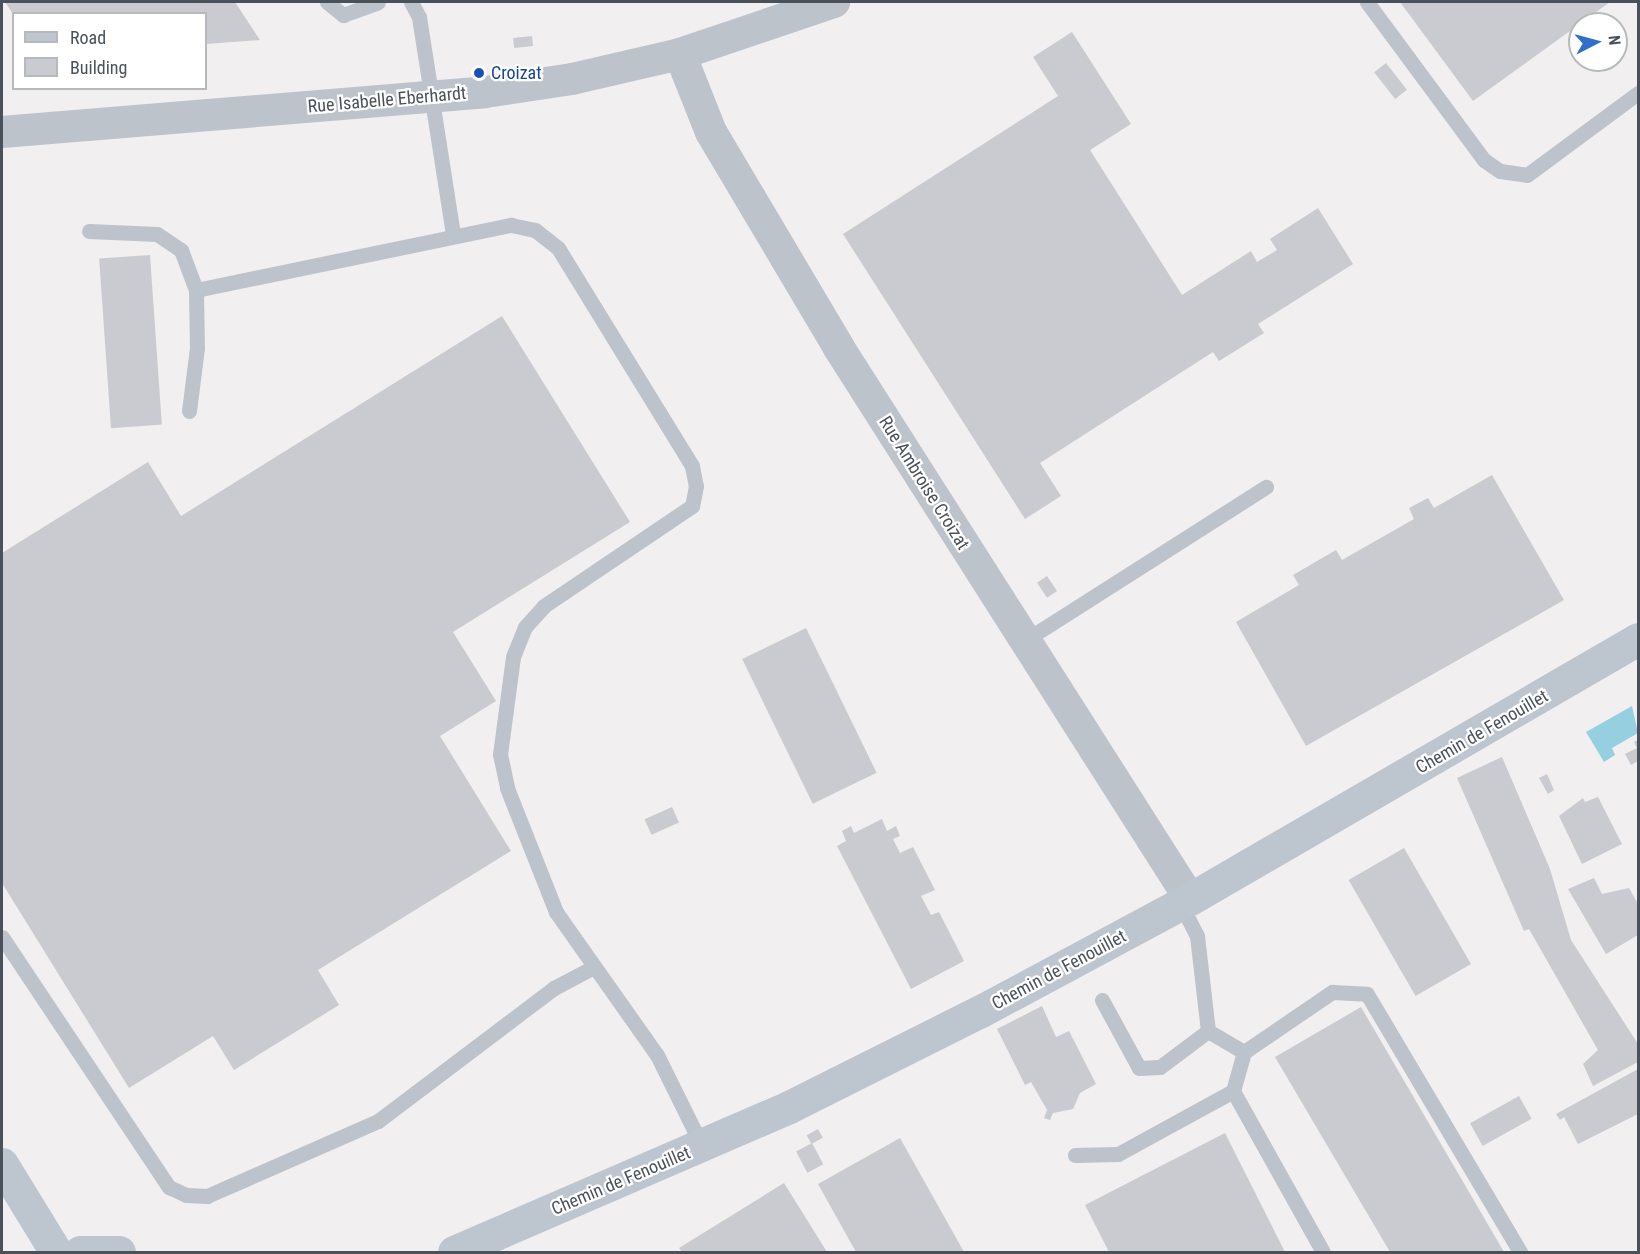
<!DOCTYPE html>
<style>
body{margin:0}
#map{position:relative;width:1640px;height:1254px;overflow:hidden;background:#f1efef;font-family:"Roboto Condensed",sans-serif}
div>[style]{position:absolute}
.water>*{inset:0;background:#96cfe0}
.building>*{inset:0;background:#c9cbd1;transform-origin:0 0}
.lane>*{height:15px;margin:-7.5px;padding:0 7.5px;transform-origin:7.5px;border-radius:7.5px;background:#bcc3ca}
.street>*{height:32px;margin:-16px;padding:0 16px;transform-origin:16px;border-radius:16px;background:#bcc3ca}
.secondary>*{height:33px;margin:-16.5px;padding:0 16.5px;transform-origin:16.5px;border-radius:16.5px;background:#bdc5ce}
.dots>*{width:16px;height:16px;translate:-50% -50%;box-sizing:border-box;border:3px solid #fff;border-radius:50%}
span{translate:-50% -50%;white-space:nowrap;text-align:center;line-height:1.15;-webkit-text-stroke:4.5px #fff;paint-order:stroke}
.transit-label{font-size:18px;color:#164399}
.left{translate:0 -50%;text-align:left}
.street-label{font-size:18px;color:#49525a}
.frame{position:absolute;inset:0;border:3px solid #49525a;pointer-events:none}
.legend{position:absolute;left:12px;top:12px;width:195px;height:78px;box-sizing:border-box;background:#fff;border:2px solid #b6babd;margin:0;padding:8px 10px;list-style:none;font-size:18px;color:#49525a}
.legend li{display:flex;align-items:center;gap:12px;height:30px}
.legend b{width:30px;border:2px solid #b6babd}
.north{position:absolute;left:1568px;top:12px;width:60px;height:60px;box-sizing:border-box;background:#fff;border:2px solid #b6babd;border-radius:50%;rotate:84deg;font-size:16px;font-weight:700;line-height:24px;text-align:center;color:#49525a}
.north::after{content:'';display:block;margin:auto;width:21px;height:27px;background:#3070ca;clip-path:polygon(50% 0,100% 100%,50% 72%,0 100%)}
</style>
<div id="map">
<div class="water">
<i style="clip-path:polygon(1632px 706px,1638px 733px,1612px 748px,1615px 755px,1604px 762px,1586px 732px)"></i>
</div>
<div class="building">
<i style="clip-path:polygon(5px 2px,235px 2px,260px 40px,206px 44px,206px 14px,13px 14px)"></i>
<i style="clip-path:polygon(1400px 2px,1610px 2px,1473px 101px)"></i>
<i style="clip-path:polygon(1072px 32px,1131px 124px,1090px 150px,1182px 295px,1251px 251px,1257px 262px,1277px 250px,1270px 239px,1318px 208px,1353px 264px,1258px 324px,1264px 333px,1219px 361px,1213px 352px,1040px 463px,1061px 496px,1025px 519px,843px 234px,1058px 96px,1033px 57px)"></i>
<i style="left:532px;top:36px;width:10px;height:19px;rotate:84deg"></i>
<i style="left:1386px;top:63px;width:34px;height:15px;rotate:52deg"></i>
<i style="left:150px;top:255px;width:170px;height:51px;rotate:86deg"></i>
<i style="clip-path:polygon(502px 316px,630px 522px,453px 632px,496px 701px,440px 736px,511px 851px,318px 970px,339px 1005px,234px 1070px,213px 1036px,129px 1088px,2px 883px,2px 553px,148px 462px,181px 516px)"></i>
<i style="clip-path:polygon(1492px 475px,1564px 600px,1306px 746px,1236px 622px,1299px 585px,1293px 575px,1336px 550px,1342px 560px,1414px 519px,1409px 508px,1428px 498px,1434px 508px)"></i>
<i style="left:1047px;top:576px;width:18px;height:12px;rotate:56deg"></i>
<i style="left:806px;top:628px;width:161px;height:71px;rotate:64deg"></i>
<i style="clip-path:polygon(1638px 740px,1638px 761px,1631px 765px,1625px 754px,1637px 748px,1634px 742px)"></i>
<i style="clip-path:polygon(1502px 757px,1550px 869px,1571px 940px,1638px 1044px,1638px 1062px,1593px 1086px,1583px 1064px,1598px 1050px,1529px 929px,1524px 931px,1457px 778px)"></i>
<i style="clip-path:polygon(1547px 774px,1554px 790px,1548px 794px,1539px 778px)"></i>
<i style="clip-path:polygon(1598px 797px,1622px 844px,1582px 864px,1559px 816px,1583px 798px,1585px 802px)"></i>
<i style="left:672px;top:807px;width:17px;height:30px;rotate:66deg"></i>
<i style="clip-path:polygon(882px 819px,887px 831px,896px 826px,900px 836px,893px 839px,900px 853px,913px 847px,935px 890px,921px 896px,931px 915px,939px 912px,964px 961px,911px 989px,837px 846px,846px 841px,842px 831px,851px 826px,854px 833px)"></i>
<i style="left:1404px;top:848px;width:134px;height:64px;rotate:60deg"></i>
<i style="clip-path:polygon(1594px 878px,1602px 894px,1629px 888px,1638px 904px,1638px 935px,1606px 954px,1568px 889px)"></i>
<i style="clip-path:polygon(1042px 1006px,1056px 1037px,1069px 1031px,1096px 1084px,1080px 1093px,1073px 1109px,1053px 1113px,1050px 1120px,1044px 1118px,1047px 1110px,1031px 1082px,1025px 1085px,997px 1029px)"></i>
<i style="clip-path:polygon(1361px 1007px,1504px 1252px,1390px 1252px,1275px 1057px)"></i>
<i style="clip-path:polygon(1638px 1069px,1638px 1114px,1578px 1144px,1564px 1117px,1560px 1120px,1556px 1114px)"></i>
<i style="left:1519px;top:1096px;width:26px;height:56px;rotate:61deg"></i>
<i style="left:818px;top:1129px;width:10px;height:13px;rotate:61deg"></i>
<i style="clip-path:polygon(1225px 1133px,1285px 1252px,1109px 1252px,1085px 1205px)"></i>
<i style="clip-path:polygon(900px 1138px,964px 1252px,856px 1252px,818px 1184px)"></i>
<i style="left:812px;top:1143px;width:24px;height:18px;rotate:62deg"></i>
<i style="clip-path:polygon(784px 1183px,827px 1252px,682px 1252px,679px 1248px)"></i>
</div>
<div class="lane">
<i style="left:327px;top:2px;width:21px;rotate:39deg"></i>
<i style="left:343px;top:15px;width:37px;rotate:-20deg"></i>
<i style="left:411px;top:2px;width:17px;rotate:62deg"></i>
<i style="left:419px;top:17px;width:220px;rotate:81.1deg"></i>
<i style="left:1367px;top:2px;width:197px;rotate:53.5deg"></i>
<i style="left:1484px;top:160px;width:19px;rotate:35deg"></i>
<i style="left:1500px;top:171px;width:27px;rotate:8deg"></i>
<i style="left:1527px;top:175px;width:138px;rotate:-36.5deg"></i>
<i style="left:89px;top:231px;width:68px;rotate:2.5deg"></i>
<i style="left:157px;top:234px;width:29px;rotate:34deg"></i>
<i style="left:181px;top:250px;width:43px;rotate:69.4deg"></i>
<i style="left:196px;top:290px;width:322px;rotate:-11.7deg"></i>
<i style="left:511px;top:225px;width:25px;rotate:12deg"></i>
<i style="left:535px;top:230px;width:29px;rotate:38deg"></i>
<i style="left:558px;top:248px;width:256px;rotate:58.4deg"></i>
<i style="left:692px;top:466px;width:20px;rotate:79deg"></i>
<i style="left:696px;top:486px;width:20px;rotate:101deg"></i>
<i style="left:692px;top:506px;width:179px;rotate:146deg"></i>
<i style="left:544px;top:606px;width:28px;rotate:132deg"></i>
<i style="left:525px;top:627px;width:32px;rotate:112deg"></i>
<i style="left:513px;top:657px;width:98px;rotate:97.6deg"></i>
<i style="left:500px;top:754px;width:35px;rotate:78deg"></i>
<i style="left:507px;top:788px;width:133px;rotate:68.4deg"></i>
<i style="left:556px;top:912px;width:175px;rotate:54.8deg"></i>
<i style="left:657px;top:1055px;width:102px;rotate:63.7deg"></i>
<i style="left:189px;top:411px;width:64px;rotate:-82.8deg"></i>
<i style="left:197px;top:348px;width:58px;rotate:-91deg"></i>
<i style="left:1024px;top:641px;width:287px;rotate:-32.5deg"></i>
<i style="left:2px;top:937px;width:301px;rotate:56.3deg"></i>
<i style="left:169px;top:1187px;width:19px;rotate:25deg"></i>
<i style="left:186px;top:1195px;width:21px;rotate:3deg"></i>
<i style="left:207px;top:1196px;width:187px;rotate:-23.7deg"></i>
<i style="left:378px;top:1121px;width:221px;rotate:-37.1deg"></i>
<i style="left:554px;top:988px;width:43px;rotate:-27.8deg"></i>
<i style="left:1102px;top:1000px;width:77px;rotate:61.4deg"></i>
<i style="left:1139px;top:1068px;width:21px;rotate:-3deg"></i>
<i style="left:1160px;top:1067px;width:60px;rotate:-36.9deg"></i>
<i style="left:1208px;top:1031px;width:96px;rotate:-96.6deg"></i>
<i style="left:1197px;top:936px;width:36px;rotate:-117deg"></i>
<i style="left:1208px;top:1031px;width:42px;rotate:30.3deg"></i>
<i style="left:1233px;top:1091px;width:184px;rotate:60.8deg"></i>
<i style="left:1075px;top:1155px;width:43px;rotate:-1.3deg"></i>
<i style="left:1118px;top:1154px;width:131px;rotate:-28.7deg"></i>
<i style="left:1233px;top:1091px;width:41px;rotate:-74.2deg"></i>
<i style="left:1244px;top:1052px;width:107px;rotate:-34.3deg"></i>
<i style="left:1332px;top:992px;width:35px;rotate:3deg"></i>
<i style="left:1367px;top:994px;width:300px;rotate:59.3deg"></i>
</div>
<div class="street">
<i style="left:680px;top:54px;width:84px;rotate:68.3deg"></i>
<i style="left:711px;top:132px;width:251px;rotate:59.3deg"></i>
<i style="left:839px;top:348px;width:653px;rotate:57.5deg"></i>
<i style="left:2px;top:132px;width:485px;rotate:-4.7deg"></i>
<i style="left:485px;top:92px;width:88px;rotate:-8.5deg"></i>
<i style="left:572px;top:79px;width:111px;rotate:-13deg"></i>
<i style="left:680px;top:54px;width:163px;rotate:-18.7deg"></i>
</div>
<div class="secondary">
<i style="left:2px;top:1164px;width:103px;rotate:58.5deg"></i>
<i style="left:80px;top:1252px;width:39px"></i>
<i style="left:454px;top:1252px;width:365px;rotate:-23.4deg"></i>
<i style="left:789px;top:1107px;width:212px;rotate:-26.6deg"></i>
<i style="left:979px;top:1012px;width:239px;rotate:-28.2deg"></i>
<i style="left:1190px;top:899px;width:518px;rotate:-30.13deg"></i>
</div>
<div class="dots">
<i style="left:479px;top:73px;background:#1a4fb4"></i>
</div>
<div class="transit-label">
<span class="left" style="left:491px;top:73px">Croizat</span>
</div>
<div class="street-label">
<span style="left:387px;top:100px;rotate:-5deg">Rue Isabelle Eberhardt</span>
<span style="left:924px;top:483px;rotate:58deg">Rue Ambroise Croizat</span>
<span style="left:1482px;top:732px;rotate:-30deg">Chemin de Fenouillet</span>
<span style="left:1059px;top:970px;rotate:-28deg">Chemin de Fenouillet</span>
<span style="left:621px;top:1181px;rotate:-23deg">Chemin de Fenouillet</span>
</div>
<div class="frame"></div>
<ul class="legend">
<li><b style="height:8px;background:#bdc5ce"></b>Road</li>
<li><b style="height:16px;background:#c9cbd1"></b>Building</li>
</ul>
<div class="north">N</div>
</div>
